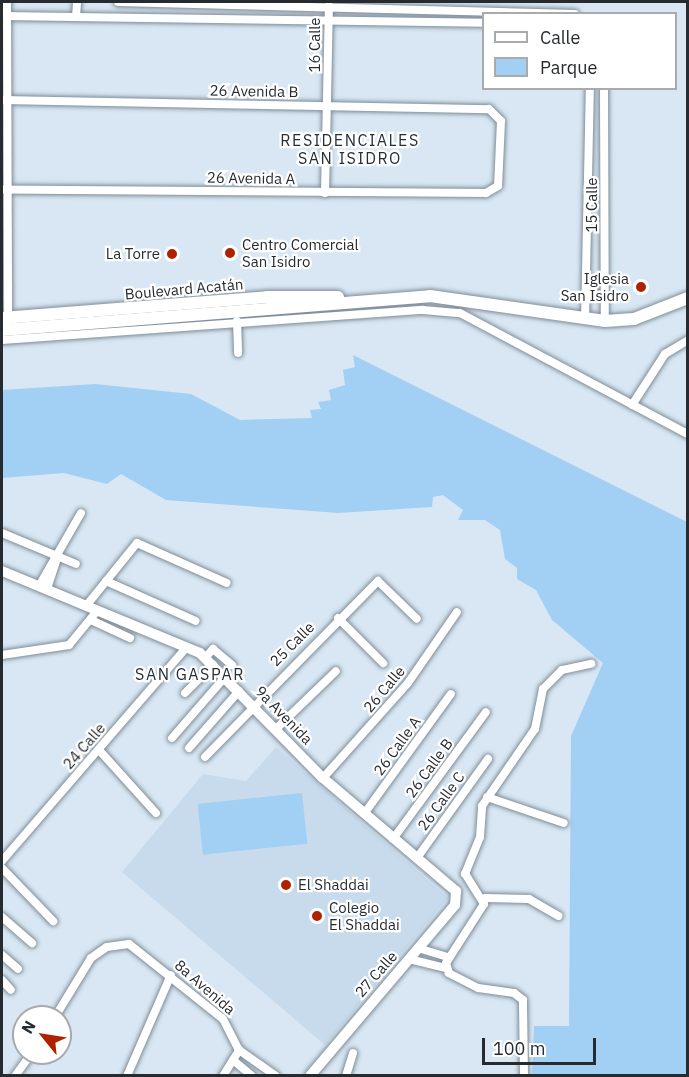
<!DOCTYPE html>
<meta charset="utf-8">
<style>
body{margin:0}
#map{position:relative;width:689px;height:1077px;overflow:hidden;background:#d8e7f3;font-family:"IBM Plex Sans",sans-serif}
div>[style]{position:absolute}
.built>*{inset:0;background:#c7dbec}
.green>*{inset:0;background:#a2cff4;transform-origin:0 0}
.roads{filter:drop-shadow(0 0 2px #7f8d98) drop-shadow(0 0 2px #7f8d98)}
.minor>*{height:8px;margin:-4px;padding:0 4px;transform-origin:4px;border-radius:4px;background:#fff}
.tertiary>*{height:10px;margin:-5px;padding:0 5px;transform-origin:5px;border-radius:5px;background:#fff}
.secondary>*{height:12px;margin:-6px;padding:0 6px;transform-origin:6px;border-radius:6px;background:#fff}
.dots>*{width:16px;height:16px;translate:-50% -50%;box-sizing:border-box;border:3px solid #fff;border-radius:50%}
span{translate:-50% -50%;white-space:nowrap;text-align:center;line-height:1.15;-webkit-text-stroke:4.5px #fff;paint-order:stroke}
.street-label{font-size:15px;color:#262b30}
.poi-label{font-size:15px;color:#262b30}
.left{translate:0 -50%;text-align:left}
.right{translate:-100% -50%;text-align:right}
.neighbourhood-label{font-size:16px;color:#242f38;letter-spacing:1.5px}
.frame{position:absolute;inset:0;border:3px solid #262b30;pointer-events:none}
.legend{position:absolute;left:482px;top:12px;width:195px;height:78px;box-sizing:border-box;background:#fff;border:2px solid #a8aaac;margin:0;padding:8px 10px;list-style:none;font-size:18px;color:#262b30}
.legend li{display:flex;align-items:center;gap:12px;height:30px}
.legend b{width:30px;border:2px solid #a8aaac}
.north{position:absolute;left:12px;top:1005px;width:60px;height:60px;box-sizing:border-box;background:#fff;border:2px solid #a8aaac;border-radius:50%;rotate:300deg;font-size:16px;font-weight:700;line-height:24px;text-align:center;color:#262b30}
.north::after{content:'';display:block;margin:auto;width:21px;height:27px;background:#af2200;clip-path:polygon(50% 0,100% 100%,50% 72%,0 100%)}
.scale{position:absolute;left:482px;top:1038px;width:114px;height:27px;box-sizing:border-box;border:3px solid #262b30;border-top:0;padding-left:8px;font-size:18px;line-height:21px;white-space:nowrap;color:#262b30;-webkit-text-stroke:4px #fff;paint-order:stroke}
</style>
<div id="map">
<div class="built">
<i style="clip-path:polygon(276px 747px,448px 898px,325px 1045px,122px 872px,203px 774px,246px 781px)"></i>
</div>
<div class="green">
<i style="clip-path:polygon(353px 355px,687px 522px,687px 1075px,532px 1075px,534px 1026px,569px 1026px,571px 736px,603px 663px,552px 620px,536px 590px,517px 579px,517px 568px,505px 559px,500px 530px,485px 520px,458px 520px,463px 510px,443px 495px,433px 497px,432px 507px,338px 513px,166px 500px,121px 474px,107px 484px,64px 473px,2px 478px,2px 390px,95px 384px,191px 394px,240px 420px,312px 418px,310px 410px,321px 409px,318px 402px,331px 400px,329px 390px,345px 385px,343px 370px,355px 367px)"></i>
<i style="left:302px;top:793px;width:51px;height:105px;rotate:84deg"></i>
</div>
<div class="roads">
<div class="minor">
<i style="left:7px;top:2px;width:321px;rotate:89.8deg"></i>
<i style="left:118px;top:2px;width:457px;rotate:1.5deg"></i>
<i style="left:2px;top:16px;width:482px;rotate:0.8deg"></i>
<i style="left:76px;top:17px;width:15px;rotate:-86deg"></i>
<i style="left:604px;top:88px;width:233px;rotate:89.8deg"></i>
<i style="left:2px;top:100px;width:487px;rotate:1.1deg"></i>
<i style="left:489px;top:109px;width:17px;rotate:45deg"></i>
<i style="left:501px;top:121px;width:65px;rotate:92.6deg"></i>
<i style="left:498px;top:186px;width:14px;rotate:150deg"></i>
<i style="left:486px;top:193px;width:484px;rotate:-179.6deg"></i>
<i style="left:325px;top:193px;width:187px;rotate:-88.8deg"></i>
<i style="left:586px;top:294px;width:20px;rotate:3deg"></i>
<i style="left:585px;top:320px;width:232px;rotate:-88.8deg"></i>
<i style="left:237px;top:321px;width:32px;rotate:88deg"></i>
<i style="left:2px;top:340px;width:422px;rotate:-4.1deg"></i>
<i style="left:423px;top:310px;width:37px;rotate:5deg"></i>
<i style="left:460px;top:313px;width:258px;rotate:28deg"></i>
<i style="left:632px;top:405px;width:61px;rotate:-57.1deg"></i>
<i style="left:665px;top:354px;width:27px;rotate:-31deg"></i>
<i style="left:2px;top:533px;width:80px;rotate:22.7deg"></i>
<i style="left:106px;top:581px;width:98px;rotate:24deg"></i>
<i style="left:39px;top:586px;width:84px;rotate:-60.1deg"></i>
<i style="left:47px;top:589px;width:36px;rotate:-72deg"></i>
<i style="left:86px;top:606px;width:81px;rotate:-51deg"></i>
<i style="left:137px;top:543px;width:98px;rotate:24deg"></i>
<i style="left:338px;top:618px;width:64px;rotate:45deg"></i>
<i style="left:91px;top:620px;width:43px;rotate:24.8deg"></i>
<i style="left:2px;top:655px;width:68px;rotate:-8.5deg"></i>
<i style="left:69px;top:645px;width:44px;rotate:-50.5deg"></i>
<i style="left:206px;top:657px;width:11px;rotate:-49deg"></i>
<i style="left:213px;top:649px;width:25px;rotate:40deg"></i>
<i style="left:185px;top:693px;width:40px;rotate:-45deg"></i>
<i style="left:276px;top:729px;width:83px;rotate:-44deg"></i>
<i style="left:172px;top:738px;width:81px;rotate:-49deg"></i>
<i style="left:189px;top:748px;width:76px;rotate:-48.7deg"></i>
<i style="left:99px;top:750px;width:85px;rotate:47.9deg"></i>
<i style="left:205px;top:757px;width:247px;rotate:-45.5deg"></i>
<i style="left:378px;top:581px;width:54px;rotate:44.3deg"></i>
<i style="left:323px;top:778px;width:127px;rotate:-48.2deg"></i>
<i style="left:408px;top:683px;width:86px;rotate:-55.4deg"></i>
<i style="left:487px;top:797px;width:81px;rotate:18.7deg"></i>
<i style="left:364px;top:814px;width:148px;rotate:-54.1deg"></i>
<i style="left:393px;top:839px;width:157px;rotate:-53.8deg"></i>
<i style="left:417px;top:858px;width:122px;rotate:-54.4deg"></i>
<i style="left:2px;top:861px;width:281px;rotate:-49.2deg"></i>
<i style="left:2px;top:868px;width:74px;rotate:46.1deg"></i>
<i style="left:485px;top:898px;width:44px;rotate:1.3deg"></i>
<i style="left:529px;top:899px;width:34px;rotate:30deg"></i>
<i style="left:2px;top:917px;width:40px;rotate:41deg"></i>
<i style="left:418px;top:948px;width:30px;rotate:17deg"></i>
<i style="left:2px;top:955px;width:21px;rotate:41deg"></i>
<i style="left:409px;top:959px;width:38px;rotate:14deg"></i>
<i style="left:2px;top:980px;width:13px;rotate:48deg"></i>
<i style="left:55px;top:1017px;width:69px;rotate:-58.6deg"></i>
<i style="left:91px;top:958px;width:19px;rotate:-35deg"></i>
<i style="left:107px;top:947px;width:22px;rotate:-8deg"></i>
<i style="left:129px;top:944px;width:120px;rotate:38.6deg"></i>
<i style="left:223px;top:1019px;width:35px;rotate:63deg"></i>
<i style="left:239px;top:1050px;width:45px;rotate:35.1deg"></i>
<i style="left:233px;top:1060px;width:25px;rotate:40deg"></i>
<i style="left:15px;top:1076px;width:29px;rotate:-54deg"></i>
<i style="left:127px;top:1076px;width:110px;rotate:-66.5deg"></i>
<i style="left:223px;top:1076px;width:31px;rotate:-58deg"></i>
<i style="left:346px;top:1076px;width:24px;rotate:-73deg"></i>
<i style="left:524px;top:1076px;width:76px;rotate:-90.8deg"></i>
<i style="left:523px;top:1000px;width:11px;rotate:-142deg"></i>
<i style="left:514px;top:993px;width:36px;rotate:-172deg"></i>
<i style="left:478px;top:988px;width:33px;rotate:-153deg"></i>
<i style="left:449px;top:973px;width:10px;rotate:-107deg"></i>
<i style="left:446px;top:963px;width:70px;rotate:-57.2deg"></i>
<i style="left:484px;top:904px;width:36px;rotate:-122deg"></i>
<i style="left:465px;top:874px;width:40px;rotate:-68deg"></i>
<i style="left:480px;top:837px;width:31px;rotate:-86deg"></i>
<i style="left:482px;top:806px;width:93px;rotate:-55.5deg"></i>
<i style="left:535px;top:729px;width:41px;rotate:-78.7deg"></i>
<i style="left:543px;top:689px;width:27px;rotate:-45deg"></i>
<i style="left:562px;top:670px;width:30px;rotate:-12deg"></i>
</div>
<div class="tertiary">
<i style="left:2px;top:571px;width:214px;rotate:22.5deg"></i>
<i style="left:200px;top:653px;width:175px;rotate:45.5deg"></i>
<i style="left:323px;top:778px;width:175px;rotate:40.4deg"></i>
<i style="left:456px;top:891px;width:14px;rotate:94deg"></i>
<i style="left:455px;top:905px;width:224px;rotate:130.3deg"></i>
</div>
<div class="secondary">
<i style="left:2px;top:318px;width:266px;rotate:-4.5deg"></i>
<i style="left:267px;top:297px;width:71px"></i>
<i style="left:2px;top:330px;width:429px;rotate:-4.5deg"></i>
<i style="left:430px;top:296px;width:177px;rotate:8.1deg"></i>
<i style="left:605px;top:321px;width:29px;rotate:-4deg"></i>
<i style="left:634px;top:319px;width:58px;rotate:-21.3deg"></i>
</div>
</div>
<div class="dots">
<i style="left:230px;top:253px;background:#af2200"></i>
<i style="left:172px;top:254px;background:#af2200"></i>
<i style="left:641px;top:287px;background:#af2200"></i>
<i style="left:286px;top:885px;background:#af2200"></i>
<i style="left:317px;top:916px;background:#af2200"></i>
</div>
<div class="street-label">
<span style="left:315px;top:45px;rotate:-90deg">16 Calle</span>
<span style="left:254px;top:91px;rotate:1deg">26 Avenida B</span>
<span style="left:251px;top:178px;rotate:1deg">26 Avenida A</span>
<span style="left:592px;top:205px;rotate:-90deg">15 Calle</span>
<span style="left:184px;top:289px;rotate:-5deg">Boulevard Acatán</span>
<span style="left:292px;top:644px;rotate:-45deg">25 Calle</span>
<span style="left:384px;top:689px;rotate:-50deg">26 Calle</span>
<span style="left:284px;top:715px;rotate:46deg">9a Avenida</span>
<span style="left:84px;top:746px;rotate:-49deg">24 Calle</span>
<span style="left:397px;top:746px;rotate:-54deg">26 Calle A</span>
<span style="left:429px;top:768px;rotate:-54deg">26 Calle B</span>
<span style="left:441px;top:801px;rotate:-54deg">26 Calle C</span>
<span style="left:376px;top:974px;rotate:-49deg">27 Calle</span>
<span style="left:205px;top:987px;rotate:41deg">8a Avenida</span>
</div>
<div class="poi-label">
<span class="left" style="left:242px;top:253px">Centro Comercial<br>San Isidro</span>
<span class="right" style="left:160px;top:254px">La Torre</span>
<span class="right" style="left:629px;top:287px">Iglesia<br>San Isidro</span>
<span class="left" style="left:298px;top:885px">El Shaddai</span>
<span class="left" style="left:329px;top:916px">Colegio<br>El Shaddai</span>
</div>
<div class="neighbourhood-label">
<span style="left:350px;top:149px">RESIDENCIALES<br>SAN ISIDRO</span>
<span style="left:190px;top:674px">SAN GASPAR</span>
</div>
<div class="frame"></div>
<ul class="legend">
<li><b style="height:8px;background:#fff"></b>Calle</li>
<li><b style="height:16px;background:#a2cff4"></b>Parque</li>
</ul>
<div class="north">N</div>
<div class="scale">100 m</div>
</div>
